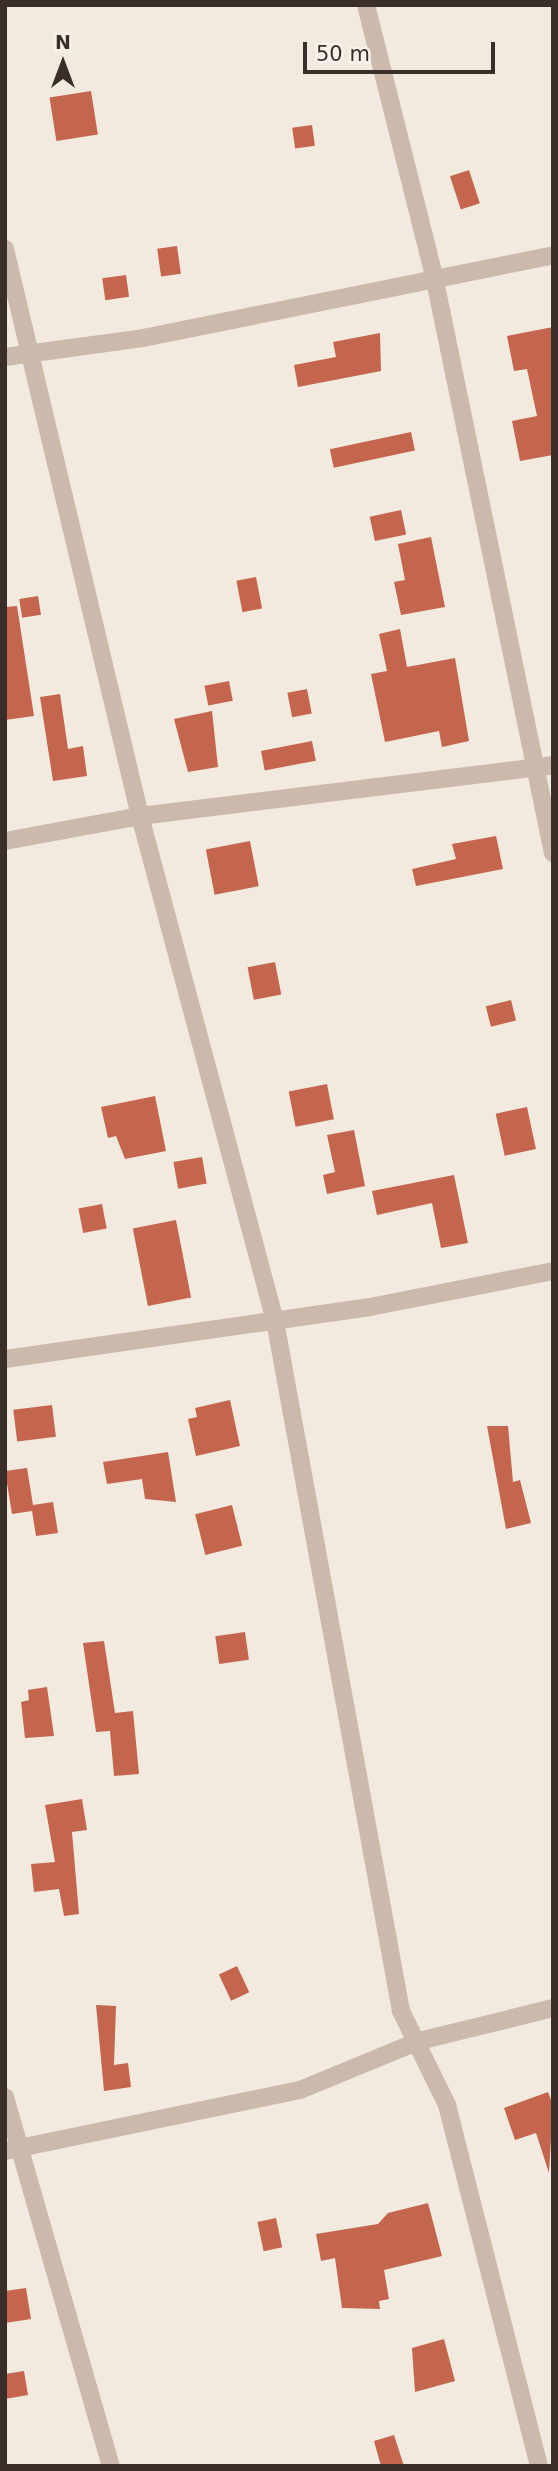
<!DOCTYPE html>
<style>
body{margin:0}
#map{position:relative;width:558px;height:2471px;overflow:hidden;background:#f2e9df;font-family:"DejaVu Sans",sans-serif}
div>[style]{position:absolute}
.building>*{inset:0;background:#c3664d;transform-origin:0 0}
.minor>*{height:18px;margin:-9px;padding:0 9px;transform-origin:9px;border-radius:9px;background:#cbb9ab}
span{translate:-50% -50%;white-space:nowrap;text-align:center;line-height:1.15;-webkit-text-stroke:7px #faf3ec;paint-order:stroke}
.frame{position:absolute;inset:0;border:7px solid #392e2a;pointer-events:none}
.north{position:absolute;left:28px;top:28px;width:70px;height:70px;-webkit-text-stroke:5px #faf3ec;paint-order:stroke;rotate:0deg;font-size:19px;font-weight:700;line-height:28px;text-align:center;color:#392e2a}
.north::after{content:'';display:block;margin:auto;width:24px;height:32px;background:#392e2a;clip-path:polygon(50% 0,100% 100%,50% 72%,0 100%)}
.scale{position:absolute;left:303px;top:42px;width:192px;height:32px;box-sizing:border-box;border:4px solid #392e2a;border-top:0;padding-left:9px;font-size:21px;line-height:24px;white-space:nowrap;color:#392e2a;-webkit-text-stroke:5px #faf3ec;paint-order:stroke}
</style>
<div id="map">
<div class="building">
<i style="left:91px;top:91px;width:44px;height:42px;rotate:81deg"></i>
<i style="left:312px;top:125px;width:21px;height:20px;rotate:82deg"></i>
<i style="left:469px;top:170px;width:35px;height:20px;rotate:72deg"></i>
<i style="left:177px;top:246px;width:28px;height:20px;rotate:82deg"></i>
<i style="left:126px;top:275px;width:22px;height:24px;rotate:82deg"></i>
<i style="clip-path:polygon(553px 327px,553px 455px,520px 461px,512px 421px,537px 416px,527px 369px,514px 371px,507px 336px)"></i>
<i style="clip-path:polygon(380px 333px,381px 371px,298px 387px,294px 365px,336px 357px,333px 342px)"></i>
<i style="left:411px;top:432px;width:19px;height:83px;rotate:78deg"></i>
<i style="left:401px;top:510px;width:25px;height:32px;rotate:78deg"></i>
<i style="clip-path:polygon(431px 537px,445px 607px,401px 615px,394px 582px,405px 580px,398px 544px)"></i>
<i style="left:256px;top:577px;width:32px;height:20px;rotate:79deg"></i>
<i style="left:38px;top:596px;width:19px;height:19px;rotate:81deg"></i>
<i style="clip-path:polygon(17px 606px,34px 716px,5px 720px,5px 607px)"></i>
<i style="clip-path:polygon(400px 629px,407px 667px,455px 658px,469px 741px,442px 747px,439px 731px,385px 742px,371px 674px,387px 671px,379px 634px)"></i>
<i style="left:229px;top:681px;width:20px;height:25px;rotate:79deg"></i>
<i style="left:307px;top:689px;width:25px;height:20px;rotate:79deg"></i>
<i style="clip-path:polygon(60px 694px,68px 749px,83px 746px,87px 776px,53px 781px,40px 697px)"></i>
<i style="clip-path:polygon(212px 711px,218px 767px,188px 772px,174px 719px)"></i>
<i style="left:312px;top:741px;width:20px;height:52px;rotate:79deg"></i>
<i style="clip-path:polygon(496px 836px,503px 869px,416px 886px,412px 869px,456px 859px,452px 844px)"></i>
<i style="left:250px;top:841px;width:46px;height:45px;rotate:79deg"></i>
<i style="left:275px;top:962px;width:33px;height:28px;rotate:79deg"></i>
<i style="left:511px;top:1000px;width:21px;height:26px;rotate:76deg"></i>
<i style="left:327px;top:1084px;width:36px;height:39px;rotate:79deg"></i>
<i style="clip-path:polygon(155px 1096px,166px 1151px,125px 1159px,116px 1136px,108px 1138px,101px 1107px)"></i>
<i style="left:527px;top:1107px;width:43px;height:32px;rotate:78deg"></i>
<i style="clip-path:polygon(354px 1130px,365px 1186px,327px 1194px,323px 1175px,335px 1172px,327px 1135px)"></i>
<i style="left:202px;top:1157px;width:27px;height:29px;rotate:80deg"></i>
<i style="clip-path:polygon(454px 1175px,468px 1243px,441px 1248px,432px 1203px,377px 1215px,372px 1191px)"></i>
<i style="left:102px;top:1204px;width:25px;height:24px;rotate:79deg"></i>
<i style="left:176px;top:1220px;width:79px;height:44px;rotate:79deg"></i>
<i style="clip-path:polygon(230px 1400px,240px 1446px,196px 1456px,188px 1419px,197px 1417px,195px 1408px)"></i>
<i style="left:52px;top:1405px;width:32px;height:39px;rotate:83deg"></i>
<i style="clip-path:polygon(487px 1426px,508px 1426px,513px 1482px,520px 1480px,531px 1523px,506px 1529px)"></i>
<i style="clip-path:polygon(168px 1452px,176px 1502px,145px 1499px,142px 1479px,107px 1484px,103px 1462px)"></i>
<i style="clip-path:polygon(27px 1468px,33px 1505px,53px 1502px,58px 1533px,36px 1536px,32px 1511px,12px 1514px,5px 1471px)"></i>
<i style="left:232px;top:1505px;width:42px;height:38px;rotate:76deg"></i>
<i style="left:245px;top:1632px;width:28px;height:30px;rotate:82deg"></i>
<i style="clip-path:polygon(104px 1641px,115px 1713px,133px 1711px,139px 1774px,114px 1776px,110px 1731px,96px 1732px,83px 1643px)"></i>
<i style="clip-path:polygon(47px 1687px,54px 1736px,25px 1738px,21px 1702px,29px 1700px,28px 1690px)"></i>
<i style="clip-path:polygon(82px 1799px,87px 1830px,72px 1832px,79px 1914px,64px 1916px,59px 1889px,34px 1892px,31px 1864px,55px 1862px,45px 1805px)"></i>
<i style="left:237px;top:1966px;width:29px;height:20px;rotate:65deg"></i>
<i style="clip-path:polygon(96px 2005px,116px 2006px,114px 2065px,128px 2063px,131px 2087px,104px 2091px)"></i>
<i style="clip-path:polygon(548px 2092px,553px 2105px,549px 2173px,536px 2133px,515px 2140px,504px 2108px)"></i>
<i style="clip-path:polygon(428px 2203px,442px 2256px,384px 2270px,389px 2299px,379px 2301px,380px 2309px,342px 2308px,335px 2258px,321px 2261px,316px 2234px,378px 2224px,388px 2213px)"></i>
<i style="left:276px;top:2218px;width:30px;height:19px;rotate:78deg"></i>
<i style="clip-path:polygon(26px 2288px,31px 2319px,5px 2323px,5px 2291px)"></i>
<i style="clip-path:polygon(444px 2339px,455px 2381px,415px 2392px,412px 2348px)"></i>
<i style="clip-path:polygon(24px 2371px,28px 2395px,5px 2399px,5px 2374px)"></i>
<i style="clip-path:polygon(394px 2435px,404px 2466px,381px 2466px,374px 2441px)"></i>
</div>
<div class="minor">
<i style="left:366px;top:5px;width:279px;rotate:75.9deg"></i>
<i style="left:434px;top:276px;width:589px;rotate:78.35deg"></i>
<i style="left:5px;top:249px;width:583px;rotate:76.61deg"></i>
<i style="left:140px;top:816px;width:523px;rotate:75.03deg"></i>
<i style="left:275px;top:1321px;width:701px;rotate:79.65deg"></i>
<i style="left:401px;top:2011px;width:105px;rotate:63.9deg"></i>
<i style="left:447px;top:2105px;width:373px;rotate:75.7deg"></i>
<i style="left:5px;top:357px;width:139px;rotate:-7.8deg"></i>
<i style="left:143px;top:338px;width:418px;rotate:-11.4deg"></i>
<i style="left:5px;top:841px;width:137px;rotate:-10.5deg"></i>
<i style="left:140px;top:816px;width:416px;rotate:-7deg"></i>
<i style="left:5px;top:1359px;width:369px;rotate:-8.1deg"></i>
<i style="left:370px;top:1307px;width:187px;rotate:-11.1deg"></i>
<i style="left:5px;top:2097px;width:384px;rotate:74deg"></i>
<i style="left:5px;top:2151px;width:301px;rotate:-11.7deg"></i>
<i style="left:300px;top:2090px;width:129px;rotate:-22.4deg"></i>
<i style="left:419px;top:2041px;width:138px;rotate:-13.8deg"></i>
</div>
<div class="frame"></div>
<div class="north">N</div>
<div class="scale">50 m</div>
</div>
